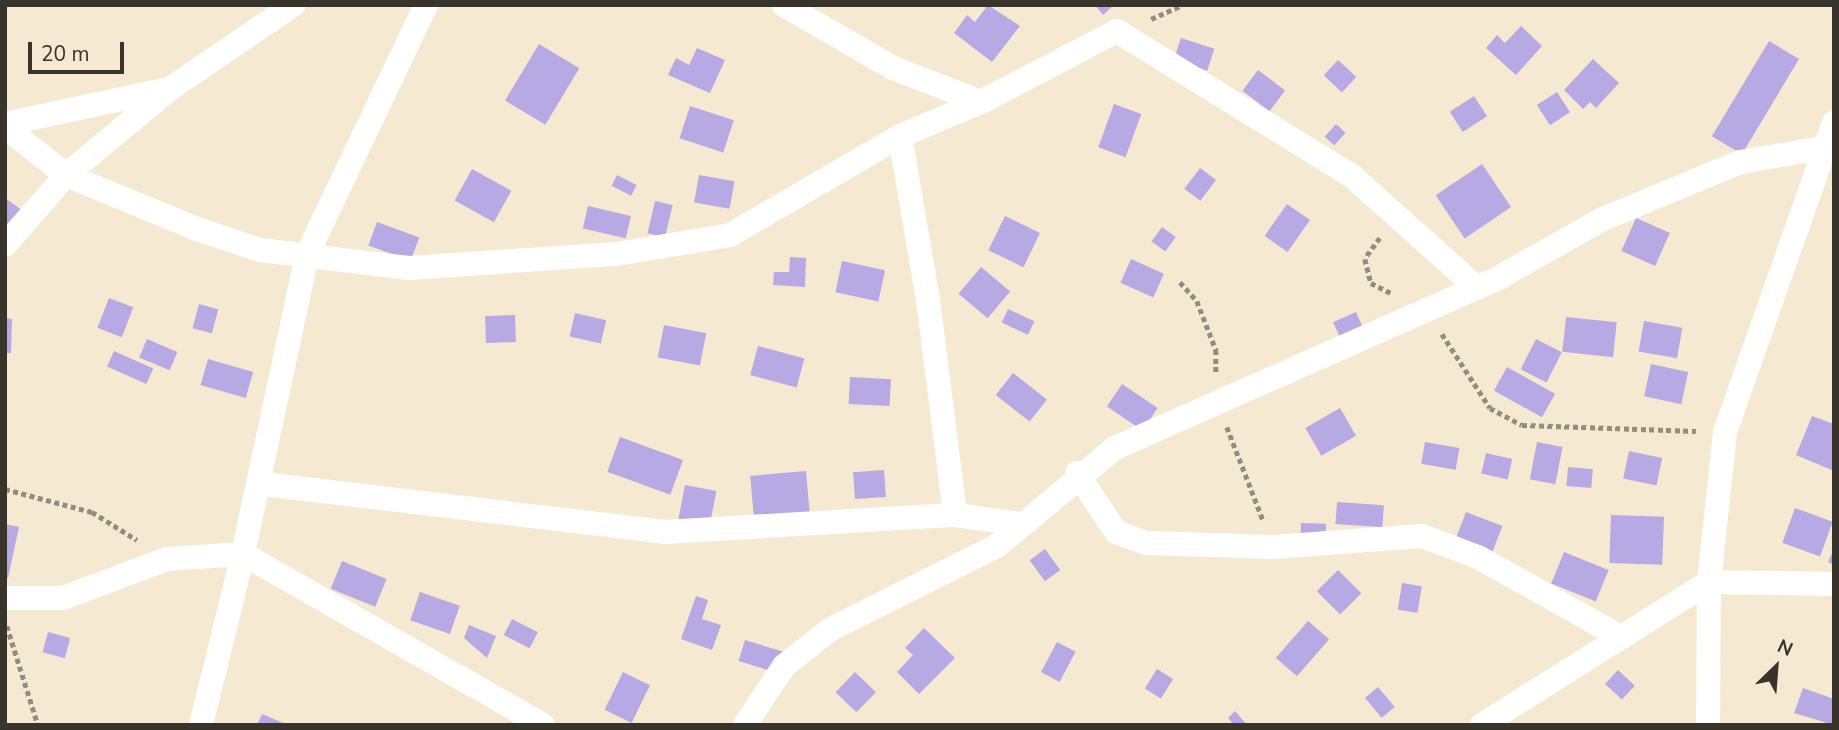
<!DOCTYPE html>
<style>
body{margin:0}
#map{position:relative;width:1839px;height:730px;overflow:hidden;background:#f5e9d2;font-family:"Nunito Sans",sans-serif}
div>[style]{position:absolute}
.building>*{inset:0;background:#b7a9e3;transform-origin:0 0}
.path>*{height:4.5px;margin-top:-2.25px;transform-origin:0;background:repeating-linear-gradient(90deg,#948c7c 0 5px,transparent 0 8.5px)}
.minor>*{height:24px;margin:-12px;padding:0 12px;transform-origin:12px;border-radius:12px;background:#fff}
span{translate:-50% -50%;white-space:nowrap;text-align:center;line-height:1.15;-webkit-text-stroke:5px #f5e9d2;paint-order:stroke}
.frame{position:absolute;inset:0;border:7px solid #39342b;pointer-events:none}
.north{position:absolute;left:1741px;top:632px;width:70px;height:70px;-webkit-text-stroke:5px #f5e9d2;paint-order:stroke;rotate:25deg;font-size:19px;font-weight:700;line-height:28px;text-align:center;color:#39342b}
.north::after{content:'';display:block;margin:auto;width:24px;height:32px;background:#39342b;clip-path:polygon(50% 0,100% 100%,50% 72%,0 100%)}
.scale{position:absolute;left:28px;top:42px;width:96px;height:32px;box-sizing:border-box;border:4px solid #39342b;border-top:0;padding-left:9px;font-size:21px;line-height:24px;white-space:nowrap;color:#39342b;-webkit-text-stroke:5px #f5e9d2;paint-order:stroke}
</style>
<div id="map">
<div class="building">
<i style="clip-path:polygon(988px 5px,1020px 26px,992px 62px,954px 33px,967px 15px,975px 22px)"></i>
<i style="clip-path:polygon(1095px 5px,1114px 5px,1103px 15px)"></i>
<i style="clip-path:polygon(1521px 26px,1542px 46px,1516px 75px,1486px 48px,1497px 35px,1505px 43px)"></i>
<i style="left:1181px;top:38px;width:35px;height:23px;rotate:18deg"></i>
<i style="left:1769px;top:41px;width:35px;height:111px;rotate:31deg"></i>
<i style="left:539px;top:44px;width:47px;height:66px;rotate:31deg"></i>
<i style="clip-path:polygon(697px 48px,725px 60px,710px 93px,668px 75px,676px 58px,689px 65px)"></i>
<i style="clip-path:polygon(1593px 59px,1619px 83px,1596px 108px,1590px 102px,1583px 109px,1564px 90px)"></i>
<i style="left:1338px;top:60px;width:25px;height:21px;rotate:43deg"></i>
<i style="left:1258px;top:70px;width:34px;height:26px;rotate:37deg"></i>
<i style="left:1557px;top:92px;width:24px;height:24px;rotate:57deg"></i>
<i style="left:1474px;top:96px;width:24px;height:29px;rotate:57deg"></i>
<i style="left:1114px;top:104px;width:29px;height:46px;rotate:20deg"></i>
<i style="left:690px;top:106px;width:46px;height:34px;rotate:18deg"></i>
<i style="left:1336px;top:124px;width:13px;height:17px;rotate:42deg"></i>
<i style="left:1482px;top:164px;width:52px;height:56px;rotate:56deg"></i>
<i style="left:1200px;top:168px;width:20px;height:26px;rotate:37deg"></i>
<i style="left:472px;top:169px;width:45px;height:36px;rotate:29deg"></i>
<i style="left:617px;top:175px;width:22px;height:12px;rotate:27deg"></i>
<i style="left:699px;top:175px;width:36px;height:28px;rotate:10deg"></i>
<i style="clip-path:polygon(5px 198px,23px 211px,5px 235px)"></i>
<i style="left:655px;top:201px;width:18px;height:33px;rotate:13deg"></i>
<i style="left:1287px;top:204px;width:28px;height:39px;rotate:35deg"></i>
<i style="left:588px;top:206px;width:44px;height:23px;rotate:13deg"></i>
<i style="left:1005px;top:216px;width:39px;height:38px;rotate:26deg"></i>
<i style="left:1636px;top:218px;width:37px;height:36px;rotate:24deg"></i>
<i style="left:377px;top:222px;width:45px;height:25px;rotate:20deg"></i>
<i style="left:1162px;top:227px;width:17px;height:18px;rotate:36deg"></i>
<i style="clip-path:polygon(790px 257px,806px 258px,805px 287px,773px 285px,774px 272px,789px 272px)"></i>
<i style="left:1131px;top:259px;width:36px;height:26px;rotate:24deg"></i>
<i style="left:842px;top:261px;width:44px;height:32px;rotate:12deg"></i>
<i style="left:981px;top:267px;width:38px;height:35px;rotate:40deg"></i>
<i style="left:109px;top:298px;width:26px;height:32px;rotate:21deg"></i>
<i style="left:199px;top:304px;width:20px;height:25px;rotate:15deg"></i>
<i style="left:1008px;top:309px;width:29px;height:15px;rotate:25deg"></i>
<i style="left:1356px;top:312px;width:20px;height:25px;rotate:66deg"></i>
<i style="left:575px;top:313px;width:32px;height:24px;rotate:13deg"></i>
<i style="left:515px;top:315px;width:27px;height:30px;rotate:88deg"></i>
<i style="left:1566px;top:317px;width:51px;height:35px;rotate:6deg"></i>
<i style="clip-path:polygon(5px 318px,12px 319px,11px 353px,5px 353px)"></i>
<i style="left:1644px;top:321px;width:39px;height:31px;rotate:10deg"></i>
<i style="left:664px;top:325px;width:43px;height:33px;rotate:11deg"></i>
<i style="left:147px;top:339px;width:33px;height:20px;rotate:23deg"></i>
<i style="left:1536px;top:339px;width:29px;height:34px;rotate:27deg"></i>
<i style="left:758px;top:346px;width:48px;height:30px;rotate:15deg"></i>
<i style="left:114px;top:351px;width:43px;height:17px;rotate:24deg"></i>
<i style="left:208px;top:359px;width:47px;height:27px;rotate:16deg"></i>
<i style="left:1651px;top:364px;width:38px;height:33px;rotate:12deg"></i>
<i style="left:1507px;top:367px;width:55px;height:27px;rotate:29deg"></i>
<i style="left:1013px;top:373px;width:43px;height:28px;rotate:38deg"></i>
<i style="left:850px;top:377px;width:41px;height:27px;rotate:3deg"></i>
<i style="left:1122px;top:384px;width:43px;height:27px;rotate:34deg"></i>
<i style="left:1340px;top:408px;width:32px;height:40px;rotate:60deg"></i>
<i style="clip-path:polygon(1812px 416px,1834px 424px,1834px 471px,1796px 455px)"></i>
<i style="left:620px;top:437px;width:67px;height:37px;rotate:20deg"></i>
<i style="left:1425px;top:442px;width:35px;height:22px;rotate:10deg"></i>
<i style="left:1537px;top:442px;width:26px;height:38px;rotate:11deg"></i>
<i style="left:1629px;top:451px;width:34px;height:28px;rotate:12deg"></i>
<i style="left:1486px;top:453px;width:27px;height:21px;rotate:13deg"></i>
<i style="left:1568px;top:467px;width:25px;height:19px;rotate:5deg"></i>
<i style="left:884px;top:470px;width:27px;height:31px;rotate:86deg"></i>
<i style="left:806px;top:471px;width:47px;height:56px;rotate:85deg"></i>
<i style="left:685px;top:485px;width:32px;height:37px;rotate:11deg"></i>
<i style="left:1337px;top:502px;width:47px;height:22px;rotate:4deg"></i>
<i style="left:1795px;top:508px;width:40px;height:37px;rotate:20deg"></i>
<i style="left:1466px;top:512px;width:39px;height:33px;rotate:21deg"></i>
<i style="left:1611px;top:515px;width:53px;height:48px;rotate:2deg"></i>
<i style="left:1301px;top:523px;width:25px;height:17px;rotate:2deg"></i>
<i style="clip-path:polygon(5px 524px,19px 527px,8px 578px,5px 578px)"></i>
<i style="left:1045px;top:549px;width:26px;height:19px;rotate:54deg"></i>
<i style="clip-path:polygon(1834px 549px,1834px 565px,1828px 562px)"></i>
<i style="left:1564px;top:552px;width:48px;height:34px;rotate:22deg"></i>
<i style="left:342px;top:561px;width:48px;height:30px;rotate:22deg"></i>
<i style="left:1338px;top:570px;width:33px;height:30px;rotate:45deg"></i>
<i style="left:1402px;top:583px;width:20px;height:27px;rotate:9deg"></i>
<i style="left:420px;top:592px;width:42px;height:30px;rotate:19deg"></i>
<i style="clip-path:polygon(696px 596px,708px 600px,702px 619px,721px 625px,712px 650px,681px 639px)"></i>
<i style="left:512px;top:619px;width:29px;height:18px;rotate:27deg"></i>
<i style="left:1308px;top:621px;width:28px;height:49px;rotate:41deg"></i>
<i style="clip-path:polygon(469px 625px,496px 636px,487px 658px,464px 638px)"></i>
<i style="clip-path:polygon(924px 628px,955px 658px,919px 694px,897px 672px,913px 655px,905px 648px)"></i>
<i style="left:48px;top:632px;width:23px;height:21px;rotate:15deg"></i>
<i style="left:745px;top:640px;width:45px;height:22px;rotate:17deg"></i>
<i style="left:1057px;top:642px;width:21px;height:34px;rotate:28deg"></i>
<i style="left:1157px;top:669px;width:19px;height:23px;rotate:32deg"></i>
<i style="left:1618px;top:670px;width:23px;height:19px;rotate:43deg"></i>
<i style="left:623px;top:672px;width:30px;height:42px;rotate:26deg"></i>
<i style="left:855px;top:672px;width:29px;height:28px;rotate:44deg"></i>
<i style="left:1378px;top:687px;width:26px;height:17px;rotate:50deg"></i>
<i style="clip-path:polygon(1803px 688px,1834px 699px,1834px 725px,1794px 713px)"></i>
<i style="clip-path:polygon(1235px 711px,1247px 725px,1234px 725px,1228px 718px)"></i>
<i style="clip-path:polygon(262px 714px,288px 725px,257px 725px)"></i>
</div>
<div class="path">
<i style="left:1151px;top:19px;width:34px;rotate:-24deg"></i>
<i style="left:1380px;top:238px;width:26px;rotate:126deg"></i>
<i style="left:1365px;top:259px;width:25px;rotate:76deg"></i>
<i style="left:1371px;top:283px;width:25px;rotate:27deg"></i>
<i style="left:1180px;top:282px;width:25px;rotate:48deg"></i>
<i style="left:1197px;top:301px;width:53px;rotate:68.8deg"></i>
<i style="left:1216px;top:350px;width:24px;rotate:90deg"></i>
<i style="left:1442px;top:334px;width:88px;rotate:57deg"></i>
<i style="left:1490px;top:408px;width:36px;rotate:28deg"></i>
<i style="left:1522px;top:425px;width:174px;rotate:2deg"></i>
<i style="left:1227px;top:427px;width:100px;rotate:68.8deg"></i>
<i style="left:5px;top:489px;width:90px;rotate:14.8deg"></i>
<i style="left:92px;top:512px;width:53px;rotate:31.9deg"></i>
<i style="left:7px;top:626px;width:104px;rotate:72.6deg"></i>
</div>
<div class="minor">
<i style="left:426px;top:5px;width:277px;rotate:115.5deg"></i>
<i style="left:307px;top:255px;width:306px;rotate:102.1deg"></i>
<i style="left:243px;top:554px;width:345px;rotate:29.7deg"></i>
<i style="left:784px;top:5px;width:126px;rotate:30deg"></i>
<i style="left:893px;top:68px;width:94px;rotate:21.1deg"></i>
<i style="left:981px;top:102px;width:153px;rotate:-27.6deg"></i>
<i style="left:1117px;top:31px;width:278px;rotate:31.7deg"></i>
<i style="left:1353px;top:177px;width:166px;rotate:41.8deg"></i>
<i style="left:5px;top:124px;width:162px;rotate:-12.1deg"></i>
<i style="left:5px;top:127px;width:78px;rotate:38.2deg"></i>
<i style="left:66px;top:175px;width:142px;rotate:22.4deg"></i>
<i style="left:197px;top:229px;width:66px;rotate:18.4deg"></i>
<i style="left:260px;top:250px;width:150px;rotate:6.9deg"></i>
<i style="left:409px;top:268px;width:208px;rotate:-3.9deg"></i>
<i style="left:617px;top:254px;width:115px;rotate:-9.5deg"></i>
<i style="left:730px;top:235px;width:197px;rotate:-30.2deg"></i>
<i style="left:900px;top:136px;width:88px;rotate:-22.8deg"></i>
<i style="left:900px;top:136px;width:166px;rotate:80.3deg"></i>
<i style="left:928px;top:300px;width:217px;rotate:82.8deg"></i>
<i style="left:5px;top:245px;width:93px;rotate:-48.9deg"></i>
<i style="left:66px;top:175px;width:136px;rotate:-39.6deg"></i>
<i style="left:171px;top:88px;width:148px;rotate:-34.2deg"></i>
<i style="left:1077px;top:473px;width:71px;rotate:56.5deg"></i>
<i style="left:1116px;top:532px;width:33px;rotate:20deg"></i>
<i style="left:1147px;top:543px;width:126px;rotate:1.8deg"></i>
<i style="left:1273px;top:547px;width:149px;rotate:-4.2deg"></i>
<i style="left:1422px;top:536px;width:60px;rotate:20.6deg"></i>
<i style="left:1478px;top:557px;width:159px;rotate:29.3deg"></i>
<i style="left:263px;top:484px;width:405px;rotate:6.8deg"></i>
<i style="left:665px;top:532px;width:290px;rotate:-3.4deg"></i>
<i style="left:955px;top:515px;width:68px;rotate:7.7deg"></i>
<i style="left:5px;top:598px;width:58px"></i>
<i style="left:63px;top:598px;width:111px;rotate:-20.6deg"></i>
<i style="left:167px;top:559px;width:76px;rotate:-3.8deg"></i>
<i style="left:243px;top:554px;width:176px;rotate:103.8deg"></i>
<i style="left:745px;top:725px;width:71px;rotate:-56.5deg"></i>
<i style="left:784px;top:666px;width:60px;rotate:-38.2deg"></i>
<i style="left:831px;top:629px;width:186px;rotate:-26.6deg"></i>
<i style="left:997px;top:546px;width:153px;rotate:-39.7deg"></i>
<i style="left:1115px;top:448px;width:421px;rotate:-23.9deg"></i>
<i style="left:1500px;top:277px;width:118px;rotate:-29.4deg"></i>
<i style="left:1603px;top:219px;width:148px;rotate:-22.6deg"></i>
<i style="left:1740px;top:162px;width:84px;rotate:-9.6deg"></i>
<i style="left:1482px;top:725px;width:268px;rotate:-32.2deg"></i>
<i style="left:1709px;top:582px;width:125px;rotate:0.9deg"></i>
<i style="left:1708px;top:725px;width:143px;rotate:-89.6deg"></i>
<i style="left:1709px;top:582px;width:151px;rotate:-83.9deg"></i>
<i style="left:1725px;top:432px;width:328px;rotate:-70.6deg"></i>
</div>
<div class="frame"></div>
<div class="north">N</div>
<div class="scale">20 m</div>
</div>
